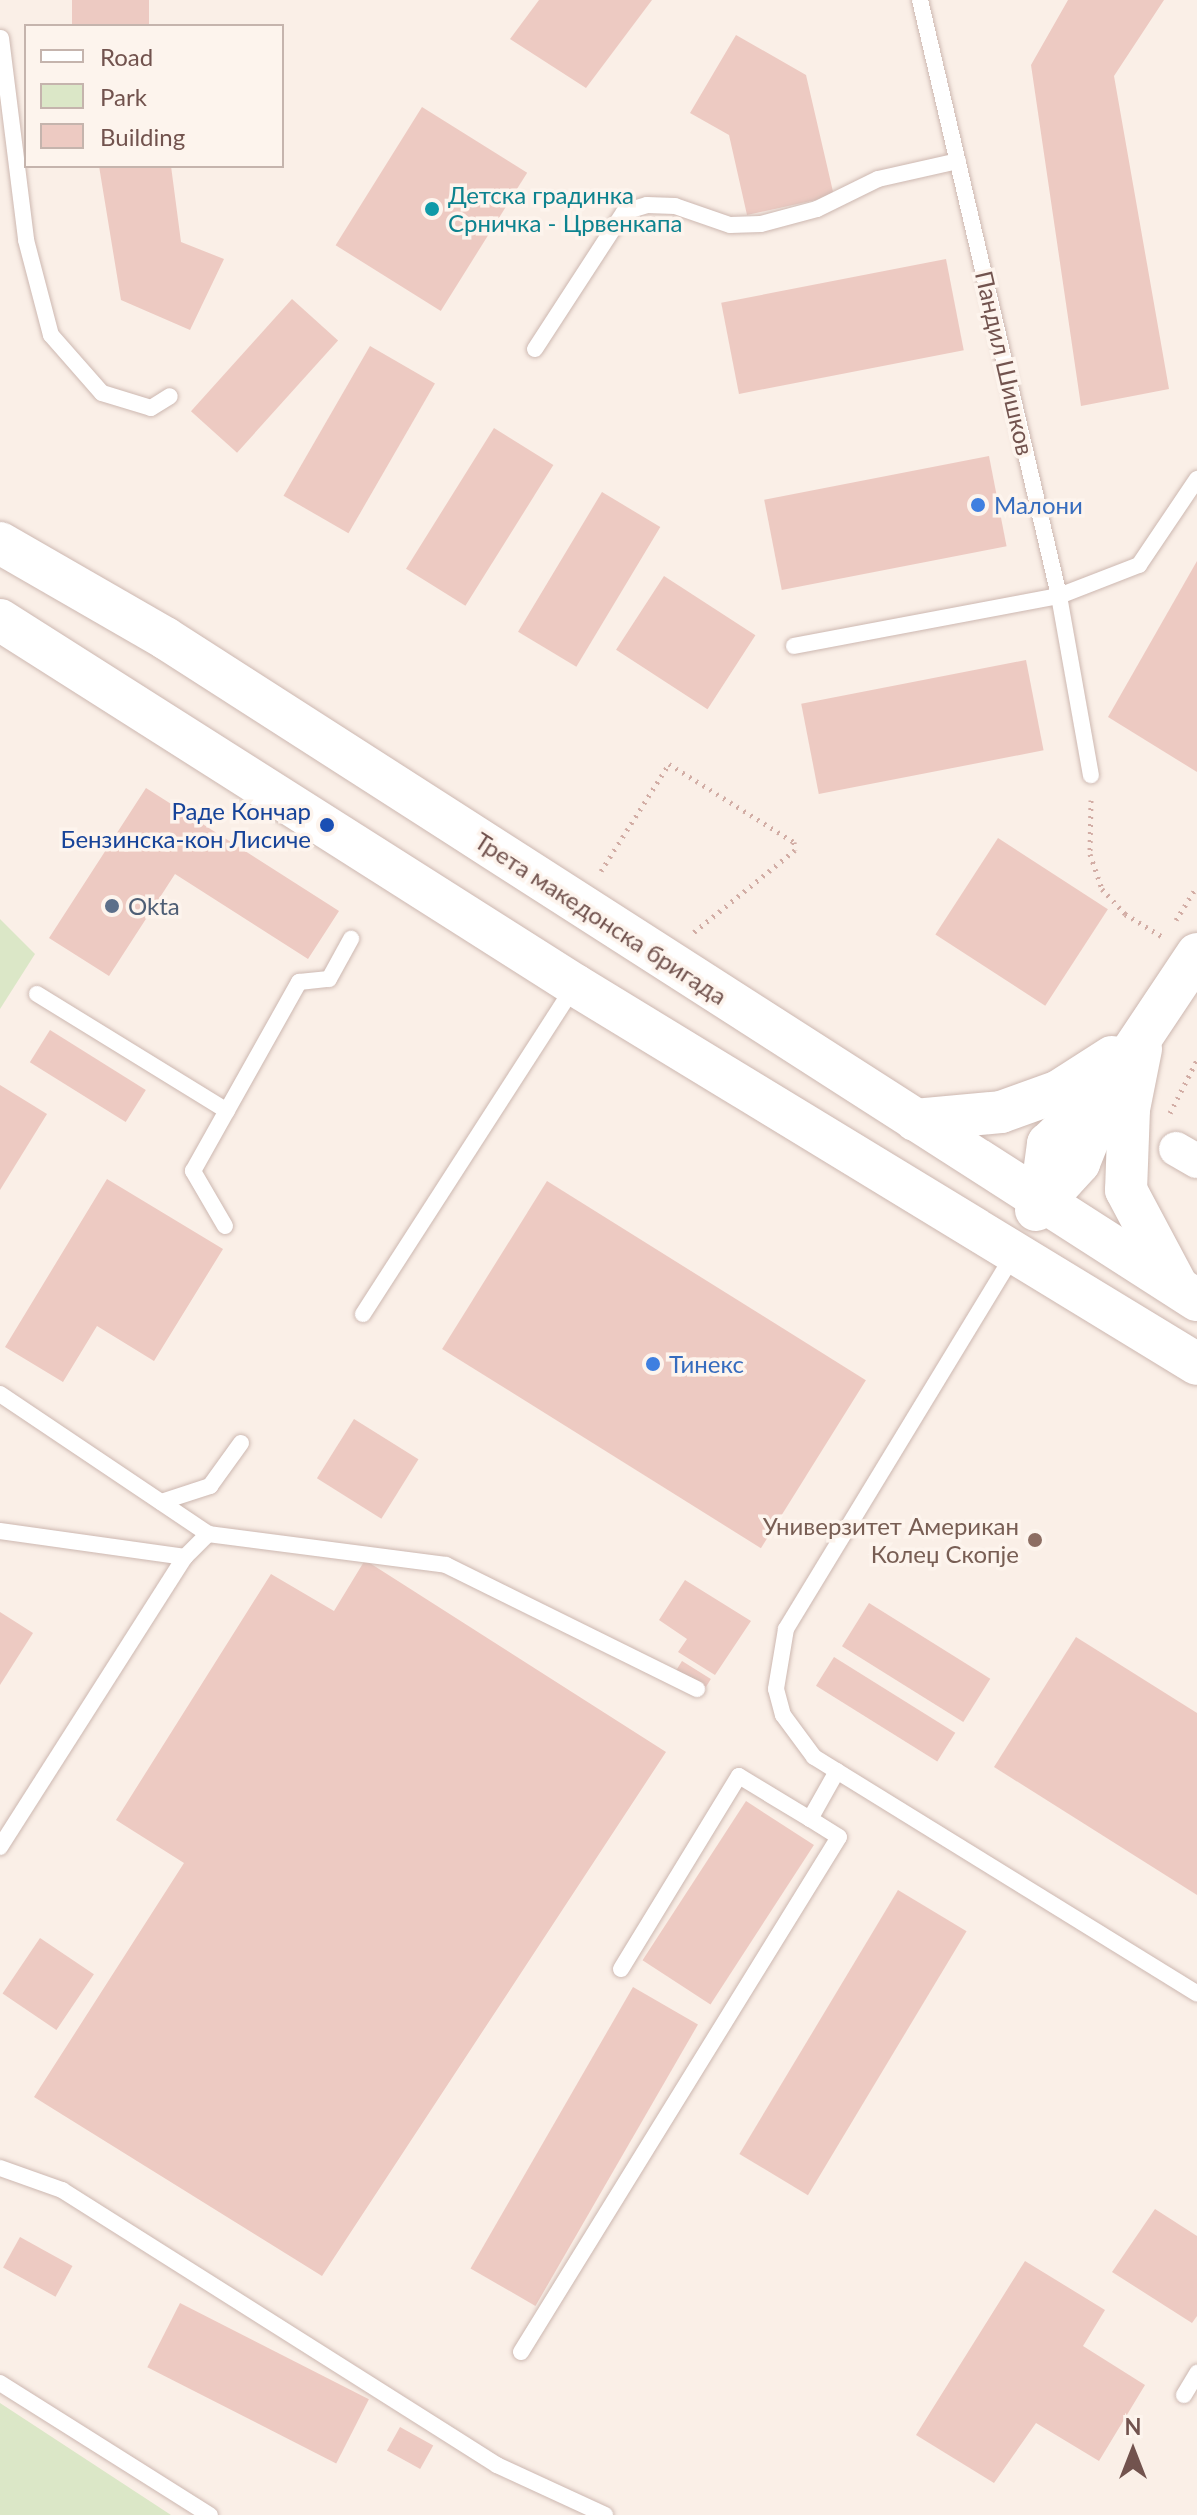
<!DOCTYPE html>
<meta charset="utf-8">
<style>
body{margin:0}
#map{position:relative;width:1197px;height:2515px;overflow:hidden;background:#faefe7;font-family:Lato,sans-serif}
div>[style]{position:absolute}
.green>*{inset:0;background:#dbe7c7}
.building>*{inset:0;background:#edcac2;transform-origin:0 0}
.path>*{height:5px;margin-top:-2.5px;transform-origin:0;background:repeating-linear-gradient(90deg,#d2ada5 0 2px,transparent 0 8px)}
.roads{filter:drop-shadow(0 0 2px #cdb8b1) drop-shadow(0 0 2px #cdb8b1)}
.service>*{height:16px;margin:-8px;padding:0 8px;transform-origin:8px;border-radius:8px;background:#fff}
.minor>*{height:34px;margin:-17px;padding:0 17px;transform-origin:17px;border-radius:17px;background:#fff}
.tertiary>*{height:42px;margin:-21px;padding:0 21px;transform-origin:21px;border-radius:21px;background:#fff}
.dots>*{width:22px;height:22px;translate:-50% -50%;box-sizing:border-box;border:4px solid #fdf4ed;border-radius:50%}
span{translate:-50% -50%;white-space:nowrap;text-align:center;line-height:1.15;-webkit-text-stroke:7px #fdf4ed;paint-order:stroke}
.culture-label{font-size:24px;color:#0d838f}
.left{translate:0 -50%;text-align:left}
.street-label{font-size:24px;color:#72534e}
.shop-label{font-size:24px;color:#366cbe}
.transit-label{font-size:24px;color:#164399}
.right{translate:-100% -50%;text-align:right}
.service-label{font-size:24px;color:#4e5e75}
.education-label{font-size:24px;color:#785e54}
.legend{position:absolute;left:24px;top:24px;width:260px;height:144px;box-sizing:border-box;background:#fdf4ed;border:2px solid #c5b4ad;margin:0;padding:10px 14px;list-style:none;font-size:24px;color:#72534e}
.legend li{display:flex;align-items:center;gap:16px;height:40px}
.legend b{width:40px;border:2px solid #c5b4ad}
.north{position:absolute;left:1093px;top:2411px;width:80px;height:80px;-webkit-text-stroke:6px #fdf4ed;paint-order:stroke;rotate:0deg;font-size:22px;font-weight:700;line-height:32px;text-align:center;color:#72534e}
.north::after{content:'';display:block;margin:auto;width:28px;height:36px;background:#72534e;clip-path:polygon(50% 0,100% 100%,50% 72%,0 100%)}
</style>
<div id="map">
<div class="green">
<i style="clip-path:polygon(0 919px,35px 954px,0 1009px)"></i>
<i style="clip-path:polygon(0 2403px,171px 2515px,0 2515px)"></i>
</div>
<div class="building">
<i style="left:72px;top:0;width:77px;height:26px"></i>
<i style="clip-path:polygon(539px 0,652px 0,586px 88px,510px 39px)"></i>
<i style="clip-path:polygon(1068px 0,1164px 0,1114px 76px,1169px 389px,1081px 406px,1031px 65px)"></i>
<i style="clip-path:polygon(736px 35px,806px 75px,834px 196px,747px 215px,729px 135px,690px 113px)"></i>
<i style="left:422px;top:107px;width:124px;height:163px;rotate:32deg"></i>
<i style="clip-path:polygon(99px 166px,171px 166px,181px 242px,224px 259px,190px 330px,121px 300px)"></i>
<i style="left:946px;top:259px;width:93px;height:229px;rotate:79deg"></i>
<i style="left:292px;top:299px;width:62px;height:151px;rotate:42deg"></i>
<i style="left:370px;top:346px;width:75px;height:173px;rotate:30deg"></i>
<i style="left:494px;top:428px;width:70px;height:166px;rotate:32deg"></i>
<i style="left:989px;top:456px;width:92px;height:229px;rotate:79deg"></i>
<i style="left:602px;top:492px;width:68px;height:163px;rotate:31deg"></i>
<i style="clip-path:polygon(1197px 561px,1197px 772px,1108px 717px)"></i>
<i style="left:664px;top:576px;width:109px;height:88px;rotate:33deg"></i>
<i style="left:1026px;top:660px;width:92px;height:229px;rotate:79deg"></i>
<i style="clip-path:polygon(146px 788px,339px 911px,308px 959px,175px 874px,109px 976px,49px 938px)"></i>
<i style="left:998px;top:838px;width:131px;height:115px;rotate:33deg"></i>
<i style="left:50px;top:1030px;width:113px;height:38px;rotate:32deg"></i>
<i style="clip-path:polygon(0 1085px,47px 1114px,0 1190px)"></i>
<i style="clip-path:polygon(107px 1179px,223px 1249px,154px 1361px,97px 1326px,63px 1382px,5px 1347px)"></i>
<i style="left:547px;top:1181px;width:376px;height:198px;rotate:32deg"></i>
<i style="left:354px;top:1419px;width:76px;height:70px;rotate:32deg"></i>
<i style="clip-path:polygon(365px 1560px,666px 1752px,322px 2276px,34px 2097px,184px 1863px,116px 1820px,271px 1574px,334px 1611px)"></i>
<i style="clip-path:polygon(685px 1580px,751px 1621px,715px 1675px,678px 1652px,687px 1639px,659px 1620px)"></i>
<i style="left:869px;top:1603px;width:143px;height:51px;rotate:32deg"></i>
<i style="clip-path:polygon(0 1612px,33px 1633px,0 1685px)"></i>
<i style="clip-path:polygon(1076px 1637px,1197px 1713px,1197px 1895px,994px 1767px)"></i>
<i style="left:834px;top:1657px;width:143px;height:34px;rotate:32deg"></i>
<i style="left:682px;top:1661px;width:34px;height:12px;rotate:32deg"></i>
<i style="left:746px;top:1801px;width:81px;height:190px;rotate:33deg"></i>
<i style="left:898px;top:1890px;width:80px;height:308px;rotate:31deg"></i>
<i style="left:40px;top:1938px;width:65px;height:67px;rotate:34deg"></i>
<i style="left:633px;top:1987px;width:75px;height:325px;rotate:30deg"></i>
<i style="clip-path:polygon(1155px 2209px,1197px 2236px,1197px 2316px,1192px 2323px,1112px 2272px)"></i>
<i style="left:20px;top:2237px;width:60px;height:35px;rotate:29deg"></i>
<i style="clip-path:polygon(1025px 2261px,1105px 2310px,1083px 2346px,1145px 2385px,1099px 2461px,1036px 2423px,994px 2483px,916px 2435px)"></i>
<i style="left:180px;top:2303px;width:212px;height:72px;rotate:27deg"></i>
<i style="left:400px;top:2427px;width:38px;height:27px;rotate:29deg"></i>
</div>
<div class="path">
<i style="left:1091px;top:800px;width:54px;rotate:91.1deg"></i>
<i style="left:1090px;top:854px;width:37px;rotate:71deg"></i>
<i style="left:1102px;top:889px;width:34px;rotate:47deg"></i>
<i style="left:1125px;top:914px;width:44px;rotate:31.2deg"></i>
<i style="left:601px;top:871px;width:127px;rotate:-57.6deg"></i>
<i style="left:669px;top:764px;width:147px;rotate:32deg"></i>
<i style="left:794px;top:842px;width:8px;rotate:83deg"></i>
<i style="left:795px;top:850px;width:132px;rotate:140.9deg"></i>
<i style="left:1176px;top:920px;width:39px;rotate:-58deg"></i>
<i style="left:1170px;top:1113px;width:59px;rotate:-63deg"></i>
</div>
<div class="roads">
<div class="service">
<i style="left:920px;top:0;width:612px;rotate:76.87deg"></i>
<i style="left:1059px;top:596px;width:182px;rotate:79.9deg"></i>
<i style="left:1px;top:38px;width:204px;rotate:82.9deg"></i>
<i style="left:26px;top:240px;width:98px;rotate:75.3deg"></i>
<i style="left:51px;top:335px;width:77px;rotate:48.7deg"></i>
<i style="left:102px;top:393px;width:51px;rotate:17deg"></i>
<i style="left:151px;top:408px;width:22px;rotate:-32deg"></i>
<i style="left:535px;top:349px;width:163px;rotate:-57deg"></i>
<i style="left:624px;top:212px;width:24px;rotate:-17deg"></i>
<i style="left:647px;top:205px;width:28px;rotate:2deg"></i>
<i style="left:675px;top:206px;width:58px;rotate:19.1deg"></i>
<i style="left:730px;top:225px;width:31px;rotate:-2deg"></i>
<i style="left:761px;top:224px;width:58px;rotate:-15deg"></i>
<i style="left:817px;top:209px;width:68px;rotate:-26.2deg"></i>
<i style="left:878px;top:179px;width:82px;rotate:-12.7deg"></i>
<i style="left:794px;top:646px;width:270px;rotate:-10.7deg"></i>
<i style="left:1059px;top:596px;width:86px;rotate:-21.2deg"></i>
<i style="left:1139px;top:565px;width:104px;rotate:-56deg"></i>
<i style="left:37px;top:994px;width:223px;rotate:31.6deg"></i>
<i style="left:225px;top:1226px;width:64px;rotate:-120.2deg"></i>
<i style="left:193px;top:1171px;width:217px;rotate:-60.7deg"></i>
<i style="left:299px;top:982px;width:30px;rotate:-6deg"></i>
<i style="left:329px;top:979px;width:46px;rotate:-61.2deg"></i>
<i style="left:1014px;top:1254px;width:439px;rotate:121.3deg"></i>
<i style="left:786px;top:1629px;width:61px;rotate:99.5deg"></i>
<i style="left:776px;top:1689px;width:27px;rotate:75deg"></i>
<i style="left:783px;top:1715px;width:52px;rotate:53.6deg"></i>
<i style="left:814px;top:1757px;width:450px;rotate:31.7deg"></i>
<i style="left:363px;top:1314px;width:390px;rotate:-57.2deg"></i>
<i style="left:0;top:1394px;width:251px;rotate:33.9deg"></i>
<i style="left:208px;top:1534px;width:240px;rotate:7.4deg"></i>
<i style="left:446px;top:1565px;width:280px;rotate:26.3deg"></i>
<i style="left:161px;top:1502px;width:52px;rotate:-18.1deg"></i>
<i style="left:210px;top:1486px;width:53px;rotate:-54.2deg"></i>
<i style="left:0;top:1531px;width:187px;rotate:8deg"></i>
<i style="left:0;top:1847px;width:344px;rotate:-57.5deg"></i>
<i style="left:185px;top:1557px;width:33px;rotate:-45deg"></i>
<i style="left:621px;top:1969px;width:226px;rotate:-58.6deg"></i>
<i style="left:739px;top:1776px;width:83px;rotate:31.2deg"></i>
<i style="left:0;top:2168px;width:66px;rotate:19.5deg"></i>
<i style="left:62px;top:2190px;width:515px;rotate:32.3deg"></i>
<i style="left:497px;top:2465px;width:119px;rotate:24.8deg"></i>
<i style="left:521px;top:2352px;width:605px;rotate:-58.31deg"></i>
<i style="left:839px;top:1837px;width:34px;rotate:-148deg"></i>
<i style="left:810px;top:1819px;width:55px;rotate:-60.6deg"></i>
<i style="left:0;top:2383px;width:248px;rotate:32.2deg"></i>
<i style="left:1184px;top:2395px;width:26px;rotate:-59deg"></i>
</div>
<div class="minor">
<i style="left:1176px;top:1149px;width:24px;rotate:30deg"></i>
</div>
<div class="tertiary">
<i style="left:0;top:543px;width:190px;rotate:29.9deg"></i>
<i style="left:165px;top:638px;width:1226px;rotate:32.68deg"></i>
<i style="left:0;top:620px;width:681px;rotate:32.41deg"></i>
<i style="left:575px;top:985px;width:728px;rotate:31.35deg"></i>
<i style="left:1141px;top:1049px;width:61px;rotate:101.3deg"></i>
<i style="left:1129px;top:1109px;width:81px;rotate:92.1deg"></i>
<i style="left:1126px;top:1190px;width:106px;rotate:62deg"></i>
<i style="left:915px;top:1120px;width:86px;rotate:-5.3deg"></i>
<i style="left:1001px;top:1112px;width:62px;rotate:-19.9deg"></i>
<i style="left:1059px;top:1091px;width:63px;rotate:-32.7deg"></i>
<i style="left:1040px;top:1203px;width:60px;rotate:-82.3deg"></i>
<i style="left:1048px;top:1144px;width:88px;rotate:-44.1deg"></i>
<i style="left:1111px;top:1083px;width:155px;rotate:-56.3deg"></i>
<i style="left:1036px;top:1210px;width:64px;rotate:-47.5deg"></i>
<i style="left:1079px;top:1163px;width:70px;rotate:-68.2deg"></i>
</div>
</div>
<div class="dots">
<i style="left:432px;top:209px;background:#0f9aa8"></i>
<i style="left:978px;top:505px;background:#3f7fe0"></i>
<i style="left:327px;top:825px;background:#1a4fb4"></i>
<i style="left:112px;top:906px;background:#5c6f8a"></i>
<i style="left:653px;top:1364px;background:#3f7fe0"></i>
<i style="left:1035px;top:1540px;background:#8d6e63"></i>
</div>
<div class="culture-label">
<span class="left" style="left:448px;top:209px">Детска градинка<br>Срничка - Црвенкапа</span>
</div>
<div class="street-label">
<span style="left:1005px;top:363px;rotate:77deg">Пандил Шишков</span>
<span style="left:601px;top:918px;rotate:33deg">Трета македонска бригада</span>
</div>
<div class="shop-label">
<span class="left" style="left:994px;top:505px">Малони</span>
<span class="left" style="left:669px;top:1364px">Тинекс</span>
</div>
<div class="transit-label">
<span class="right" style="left:311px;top:825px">Раде Кончар<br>Бензинска-кон Лисиче</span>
</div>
<div class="service-label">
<span class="left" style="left:128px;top:906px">Okta</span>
</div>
<div class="education-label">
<span class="right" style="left:1019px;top:1540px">Универзитет Американ<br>Колеџ Скопје</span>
</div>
<ul class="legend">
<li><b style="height:10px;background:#fff"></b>Road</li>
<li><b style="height:22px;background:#dbe7c7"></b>Park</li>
<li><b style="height:22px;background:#edcac2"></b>Building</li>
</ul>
<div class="north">N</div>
</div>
